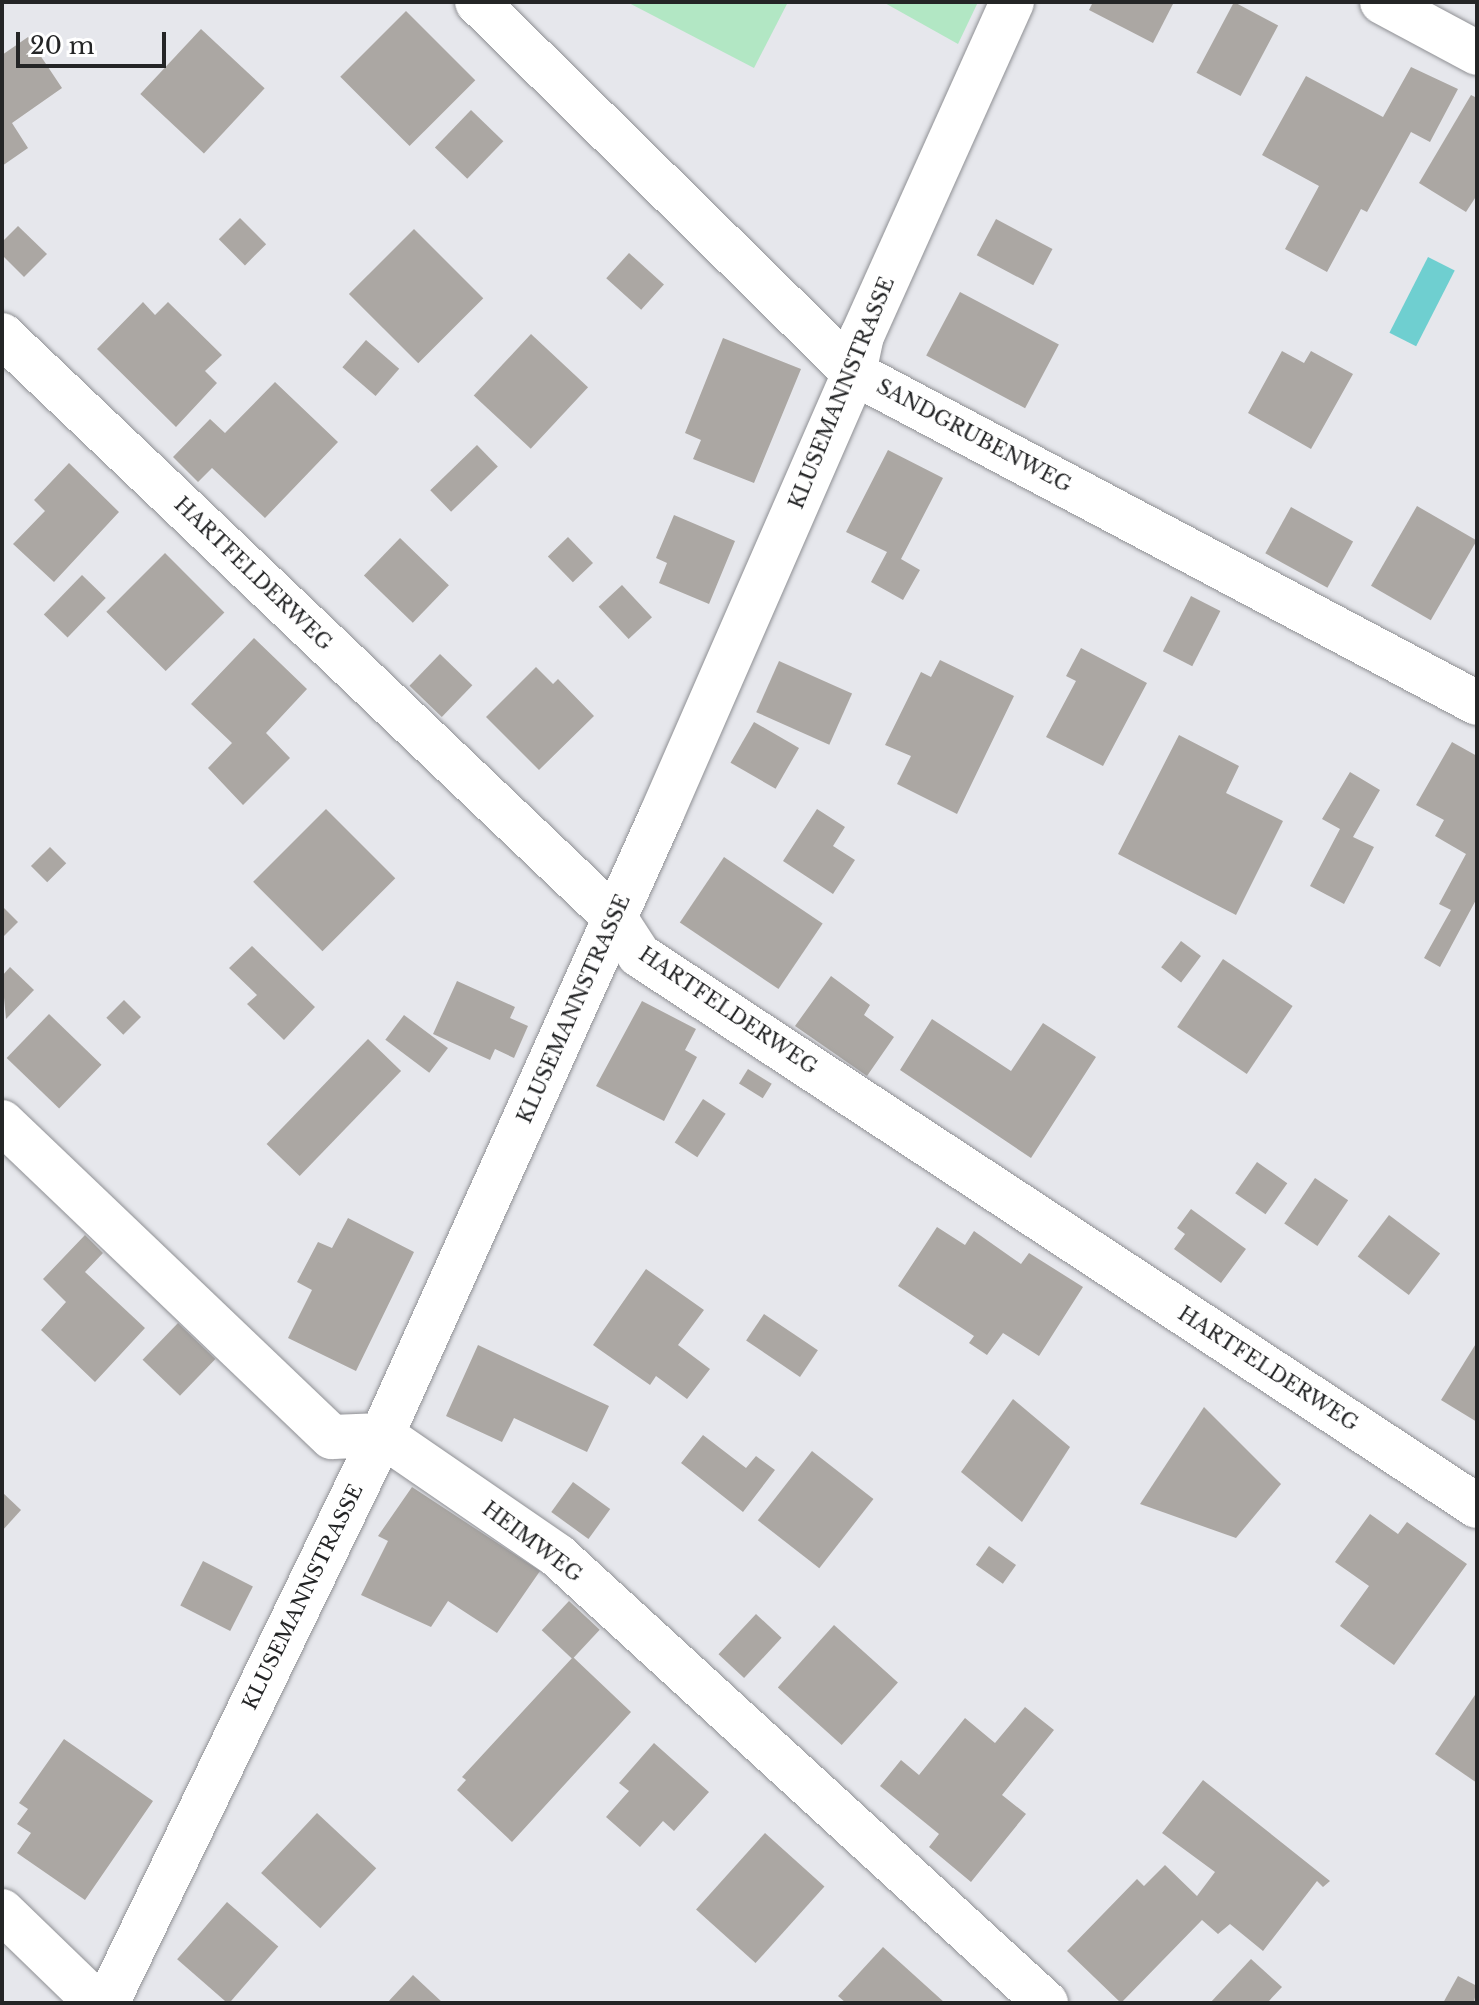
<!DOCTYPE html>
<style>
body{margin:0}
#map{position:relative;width:1479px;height:2005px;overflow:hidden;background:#e6e7ec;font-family:"Libre Baskerville",serif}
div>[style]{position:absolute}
.green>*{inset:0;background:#b2e7c4}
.water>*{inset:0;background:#6fcfd0;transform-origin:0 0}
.building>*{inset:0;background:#aba7a3;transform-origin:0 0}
.roads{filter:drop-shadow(0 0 2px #8f9094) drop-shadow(0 0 2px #8f9094)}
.minor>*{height:44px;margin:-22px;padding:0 22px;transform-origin:22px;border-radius:22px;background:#fff}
span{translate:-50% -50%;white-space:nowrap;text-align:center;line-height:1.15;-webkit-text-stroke:7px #fff;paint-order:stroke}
.street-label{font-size:20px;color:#242526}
.frame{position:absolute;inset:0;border:4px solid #242526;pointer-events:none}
.scale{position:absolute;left:16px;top:32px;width:150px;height:36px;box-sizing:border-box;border:4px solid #242526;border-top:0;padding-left:10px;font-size:24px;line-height:28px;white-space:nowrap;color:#242526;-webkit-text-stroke:6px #fff;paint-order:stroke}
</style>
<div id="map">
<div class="green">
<i style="clip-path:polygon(627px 2px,788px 2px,754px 68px)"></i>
<i style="clip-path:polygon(883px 2px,978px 2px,958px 44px)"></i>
</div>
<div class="water">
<i style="left:1428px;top:257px;width:30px;height:85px;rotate:27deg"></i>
</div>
<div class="building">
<i style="clip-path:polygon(1093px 2px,1174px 2px,1153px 43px,1089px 10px)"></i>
<i style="left:1234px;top:2px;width:50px;height:80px;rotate:28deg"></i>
<i style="left:406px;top:11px;width:98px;height:93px;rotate:45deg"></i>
<i style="left:201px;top:29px;width:87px;height:89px;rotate:43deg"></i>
<i style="clip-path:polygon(28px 37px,62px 88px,12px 123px,28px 148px,2px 166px,2px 55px)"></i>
<i style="clip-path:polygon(1411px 67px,1458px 89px,1430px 142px,1411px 132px,1367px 212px,1361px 209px,1327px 272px,1285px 249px,1319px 186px,1262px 155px,1306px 76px,1383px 117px)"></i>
<i style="clip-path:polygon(1471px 95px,1477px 98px,1477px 195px,1466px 212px,1419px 183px)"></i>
<i style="left:471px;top:110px;width:45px;height:52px;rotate:44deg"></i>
<i style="left:240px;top:218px;width:37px;height:30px;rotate:45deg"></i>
<i style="left:996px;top:219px;width:64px;height:41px;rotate:28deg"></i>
<i style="clip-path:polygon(18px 226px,47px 254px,24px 277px,2px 255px,2px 242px)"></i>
<i style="left:414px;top:229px;width:98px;height:92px;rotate:45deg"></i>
<i style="left:629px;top:253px;width:47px;height:34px;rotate:42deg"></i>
<i style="left:960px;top:292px;width:112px;height:72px;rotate:28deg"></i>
<i style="clip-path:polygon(143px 302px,155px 315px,168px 302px,222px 355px,205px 371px,217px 383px,176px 427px,97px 349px)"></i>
<i style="left:531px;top:334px;width:78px;height:84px;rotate:43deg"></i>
<i style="clip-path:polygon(723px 338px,801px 369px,754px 483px,693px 459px,701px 440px,685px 433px)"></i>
<i style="left:366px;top:340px;width:44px;height:36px;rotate:41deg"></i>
<i style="clip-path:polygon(1282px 351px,1304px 363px,1311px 351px,1353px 374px,1311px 449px,1248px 413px)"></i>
<i style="clip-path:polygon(275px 382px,338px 442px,265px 518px,212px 468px,198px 482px,173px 457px,210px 419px,225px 433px)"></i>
<i style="left:477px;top:445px;width:30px;height:65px;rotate:46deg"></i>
<i style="clip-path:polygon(888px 450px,943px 478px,901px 559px,920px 570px,903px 600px,871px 582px,887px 552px,846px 532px)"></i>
<i style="clip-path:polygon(69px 463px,119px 512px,54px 582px,13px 544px,45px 511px,34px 500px)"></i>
<i style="left:1417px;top:506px;width:69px;height:92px;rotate:30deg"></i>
<i style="left:1291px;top:507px;width:71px;height:53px;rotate:29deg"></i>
<i style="clip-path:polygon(674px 515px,735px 541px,709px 604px,659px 583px,667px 563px,656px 558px)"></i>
<i style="left:568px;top:537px;width:36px;height:28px;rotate:46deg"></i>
<i style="left:400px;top:538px;width:68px;height:52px;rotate:44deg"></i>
<i style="left:165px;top:553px;width:84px;height:83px;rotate:45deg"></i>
<i style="left:82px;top:575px;width:33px;height:55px;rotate:44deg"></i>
<i style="left:622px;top:585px;width:44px;height:32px;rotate:47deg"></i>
<i style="left:1191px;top:596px;width:33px;height:62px;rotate:27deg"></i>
<i style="clip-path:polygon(254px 638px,307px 689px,266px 733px,290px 758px,243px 805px,208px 768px,232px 743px,191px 704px)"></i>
<i style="clip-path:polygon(1081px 648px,1147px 683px,1103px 766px,1046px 737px,1076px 681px,1066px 676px)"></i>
<i style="left:440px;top:654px;width:45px;height:44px;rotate:44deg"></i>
<i style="clip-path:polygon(940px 660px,1014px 696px,957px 814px,897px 784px,911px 756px,885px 745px,921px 672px,931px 677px)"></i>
<i style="left:779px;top:661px;width:80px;height:56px;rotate:24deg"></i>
<i style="clip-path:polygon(536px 667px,553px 684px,558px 679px,594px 716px,539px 770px,486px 717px)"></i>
<i style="left:754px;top:722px;width:52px;height:47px;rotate:30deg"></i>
<i style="clip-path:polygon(1179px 735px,1239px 766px,1226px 793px,1283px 821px,1236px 915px,1118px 854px)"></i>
<i style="clip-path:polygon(1452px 742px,1477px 756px,1477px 898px,1440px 967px,1424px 958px,1451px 910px,1439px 904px,1466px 854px,1435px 836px,1444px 820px,1416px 805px)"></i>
<i style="clip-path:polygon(1350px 772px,1380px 790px,1353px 837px,1374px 847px,1344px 904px,1310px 886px,1340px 829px,1322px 819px)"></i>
<i style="left:326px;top:809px;width:98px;height:103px;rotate:45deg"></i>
<i style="clip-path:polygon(817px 809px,845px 827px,833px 846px,855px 860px,833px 894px,783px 861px)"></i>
<i style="left:50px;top:847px;width:23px;height:27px;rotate:45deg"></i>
<i style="left:724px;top:857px;width:119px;height:79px;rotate:34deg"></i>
<i style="clip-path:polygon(2px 906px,18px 922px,2px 938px)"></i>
<i style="left:1181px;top:941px;width:25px;height:33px;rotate:37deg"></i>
<i style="clip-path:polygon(252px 946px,315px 1007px,284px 1040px,247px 1004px,257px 995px,229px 968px)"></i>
<i style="left:1223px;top:959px;width:84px;height:82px;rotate:34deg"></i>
<i style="clip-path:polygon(10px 967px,34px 990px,6px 1019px,2px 976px)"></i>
<i style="clip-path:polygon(831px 976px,870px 1005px,864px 1015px,894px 1037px,867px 1076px,795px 1026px)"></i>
<i style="clip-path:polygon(457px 981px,515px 1007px,510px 1018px,528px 1026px,514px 1058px,495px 1049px,490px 1060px,433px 1034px)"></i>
<i style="left:124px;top:1000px;width:24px;height:25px;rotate:45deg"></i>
<i style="clip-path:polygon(642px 1001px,696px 1029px,685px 1050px,697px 1057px,664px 1121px,596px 1086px)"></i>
<i style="left:49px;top:1014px;width:73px;height:61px;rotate:44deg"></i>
<i style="left:404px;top:1015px;width:55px;height:31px;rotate:37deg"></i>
<i style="clip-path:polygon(932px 1019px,1011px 1071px,1043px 1023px,1096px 1057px,1031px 1158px,900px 1070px)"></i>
<i style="left:368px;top:1039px;width:46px;height:146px;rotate:44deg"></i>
<i style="left:748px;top:1069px;width:28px;height:17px;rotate:32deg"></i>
<i style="left:703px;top:1099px;width:27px;height:52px;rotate:33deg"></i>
<i style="left:1257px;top:1162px;width:37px;height:38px;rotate:35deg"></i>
<i style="left:1315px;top:1178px;width:40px;height:55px;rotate:34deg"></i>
<i style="clip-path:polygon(1191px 1209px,1246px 1249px,1221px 1283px,1174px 1249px,1185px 1234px,1177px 1228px)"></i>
<i style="left:1389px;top:1215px;width:64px;height:52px;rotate:37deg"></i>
<i style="clip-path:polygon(348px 1218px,414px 1252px,356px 1371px,288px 1338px,312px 1290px,297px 1282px,318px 1242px,332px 1248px)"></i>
<i style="clip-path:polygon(937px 1227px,965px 1245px,974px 1231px,1021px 1264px,1029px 1253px,1083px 1287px,1039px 1356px,1003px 1333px,987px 1355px,969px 1343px,974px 1336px,898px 1286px)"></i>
<i style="clip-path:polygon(85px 1235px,103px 1253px,85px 1272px,145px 1328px,95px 1382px,41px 1330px,66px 1302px,43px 1279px)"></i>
<i style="clip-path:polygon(646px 1269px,704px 1310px,678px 1345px,710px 1369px,687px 1399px,656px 1376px,650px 1385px,593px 1345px)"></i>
<i style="left:764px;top:1314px;width:65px;height:32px;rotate:34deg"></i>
<i style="left:178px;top:1323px;width:52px;height:51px;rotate:44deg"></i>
<i style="clip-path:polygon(1477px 1342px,1477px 1422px,1441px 1400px)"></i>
<i style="clip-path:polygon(478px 1345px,609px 1406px,587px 1452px,514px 1418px,502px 1442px,446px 1416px)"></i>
<i style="clip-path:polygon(1013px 1399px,1070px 1447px,1022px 1522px,961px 1472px)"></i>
<i style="clip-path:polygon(1204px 1407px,1281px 1484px,1236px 1538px,1140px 1504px)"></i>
<i style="clip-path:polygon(703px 1435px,746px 1468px,756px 1456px,775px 1470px,743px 1512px,681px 1463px)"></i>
<i style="left:812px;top:1451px;width:78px;height:88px;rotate:38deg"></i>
<i style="left:573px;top:1482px;width:46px;height:37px;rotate:36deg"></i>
<i style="clip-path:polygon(412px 1487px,540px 1571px,497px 1633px,448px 1601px,431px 1627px,361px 1595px,388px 1541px,378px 1536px)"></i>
<i style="clip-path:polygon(2px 1492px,21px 1510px,2px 1531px)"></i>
<i style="clip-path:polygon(1370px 1514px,1398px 1534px,1407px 1522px,1467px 1564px,1394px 1665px,1340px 1626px,1369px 1586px,1335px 1562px)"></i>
<i style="left:989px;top:1546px;width:33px;height:23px;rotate:35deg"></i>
<i style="left:203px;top:1561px;width:56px;height:50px;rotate:27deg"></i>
<i style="left:569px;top:1601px;width:42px;height:40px;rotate:43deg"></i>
<i style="left:756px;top:1614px;width:35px;height:55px;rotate:43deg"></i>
<i style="left:834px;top:1625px;width:86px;height:84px;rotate:42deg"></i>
<i style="clip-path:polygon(573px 1657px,631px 1712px,512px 1842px,457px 1790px,466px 1780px,462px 1777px)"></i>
<i style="clip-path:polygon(1477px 1692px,1477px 1783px,1435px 1754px)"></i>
<i style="clip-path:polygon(1025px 1707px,1054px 1730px,1002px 1795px,1026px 1814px,971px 1882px,929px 1847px,939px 1834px,880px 1786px,901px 1760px,919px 1775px,965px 1718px,995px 1743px)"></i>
<i style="clip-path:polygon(64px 1739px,153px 1801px,85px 1900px,17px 1853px,31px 1833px,17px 1824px,28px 1809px,19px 1803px)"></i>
<i style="clip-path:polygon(654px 1743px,709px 1792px,674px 1831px,663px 1821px,640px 1847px,606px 1817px,629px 1791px,619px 1783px)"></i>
<i style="clip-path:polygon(1203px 1780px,1330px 1881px,1323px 1887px,1317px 1881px,1263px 1951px,1230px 1924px,1218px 1934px,1202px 1920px,1121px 2003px,1067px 1951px,1137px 1879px,1144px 1886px,1165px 1865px,1197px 1896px,1215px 1872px,1162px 1833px)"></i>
<i style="left:317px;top:1813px;width:81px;height:82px;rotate:43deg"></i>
<i style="left:765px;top:1833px;width:80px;height:103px;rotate:42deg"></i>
<i style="left:227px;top:1902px;width:68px;height:76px;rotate:41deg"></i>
<i style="clip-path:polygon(883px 1947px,945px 2003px,846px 2003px,838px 1996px)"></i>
<i style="clip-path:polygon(1251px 1959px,1282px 1987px,1267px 2003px,1210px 2003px)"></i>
<i style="clip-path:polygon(413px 1975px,443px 2003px,387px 2003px)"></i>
<i style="clip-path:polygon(1458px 1976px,1477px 1986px,1474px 2003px,1443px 2003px)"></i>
</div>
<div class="roads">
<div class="minor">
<i style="left:477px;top:2px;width:529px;rotate:44.54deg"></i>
<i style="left:854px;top:373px;width:705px;rotate:27.91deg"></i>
<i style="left:1382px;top:2px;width:108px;rotate:28.2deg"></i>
<i style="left:2px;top:335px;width:846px;rotate:43.56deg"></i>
<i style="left:615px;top:918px;width:44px;rotate:57deg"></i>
<i style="left:639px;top:955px;width:1003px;rotate:33.33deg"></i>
<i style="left:2px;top:1122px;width:456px;rotate:43.7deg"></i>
<i style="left:332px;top:1437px;width:50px;rotate:-2.3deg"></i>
<i style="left:382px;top:1435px;width:214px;rotate:34.5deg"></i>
<i style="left:558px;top:1556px;width:662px;rotate:42.49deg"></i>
<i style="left:2px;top:1911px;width:132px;rotate:44.1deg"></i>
<i style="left:107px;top:2003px;width:631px;rotate:-64.17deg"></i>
<i style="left:382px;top:1435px;width:682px;rotate:-65.76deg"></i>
<i style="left:662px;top:813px;width:480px;rotate:-66.4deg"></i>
<i style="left:854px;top:373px;width:38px;rotate:-78deg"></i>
<i style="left:862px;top:336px;width:366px;rotate:-65.8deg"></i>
</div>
</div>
<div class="street-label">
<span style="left:842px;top:393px;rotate:-68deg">KLUSEMANNSTRASSE</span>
<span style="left:974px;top:436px;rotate:28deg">SANDGRUBENWEG</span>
<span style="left:253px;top:574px;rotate:44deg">HARTFELDERWEG</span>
<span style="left:574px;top:1009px;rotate:-66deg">KLUSEMANNSTRASSE</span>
<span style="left:728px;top:1011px;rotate:34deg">HARTFELDERWEG</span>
<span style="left:1268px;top:1369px;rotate:33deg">HARTFELDERWEG</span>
<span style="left:532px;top:1542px;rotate:37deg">HEIMWEG</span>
<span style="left:303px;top:1597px;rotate:-64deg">KLUSEMANNSTRASSE</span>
</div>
<div class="frame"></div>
<div class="scale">20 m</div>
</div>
